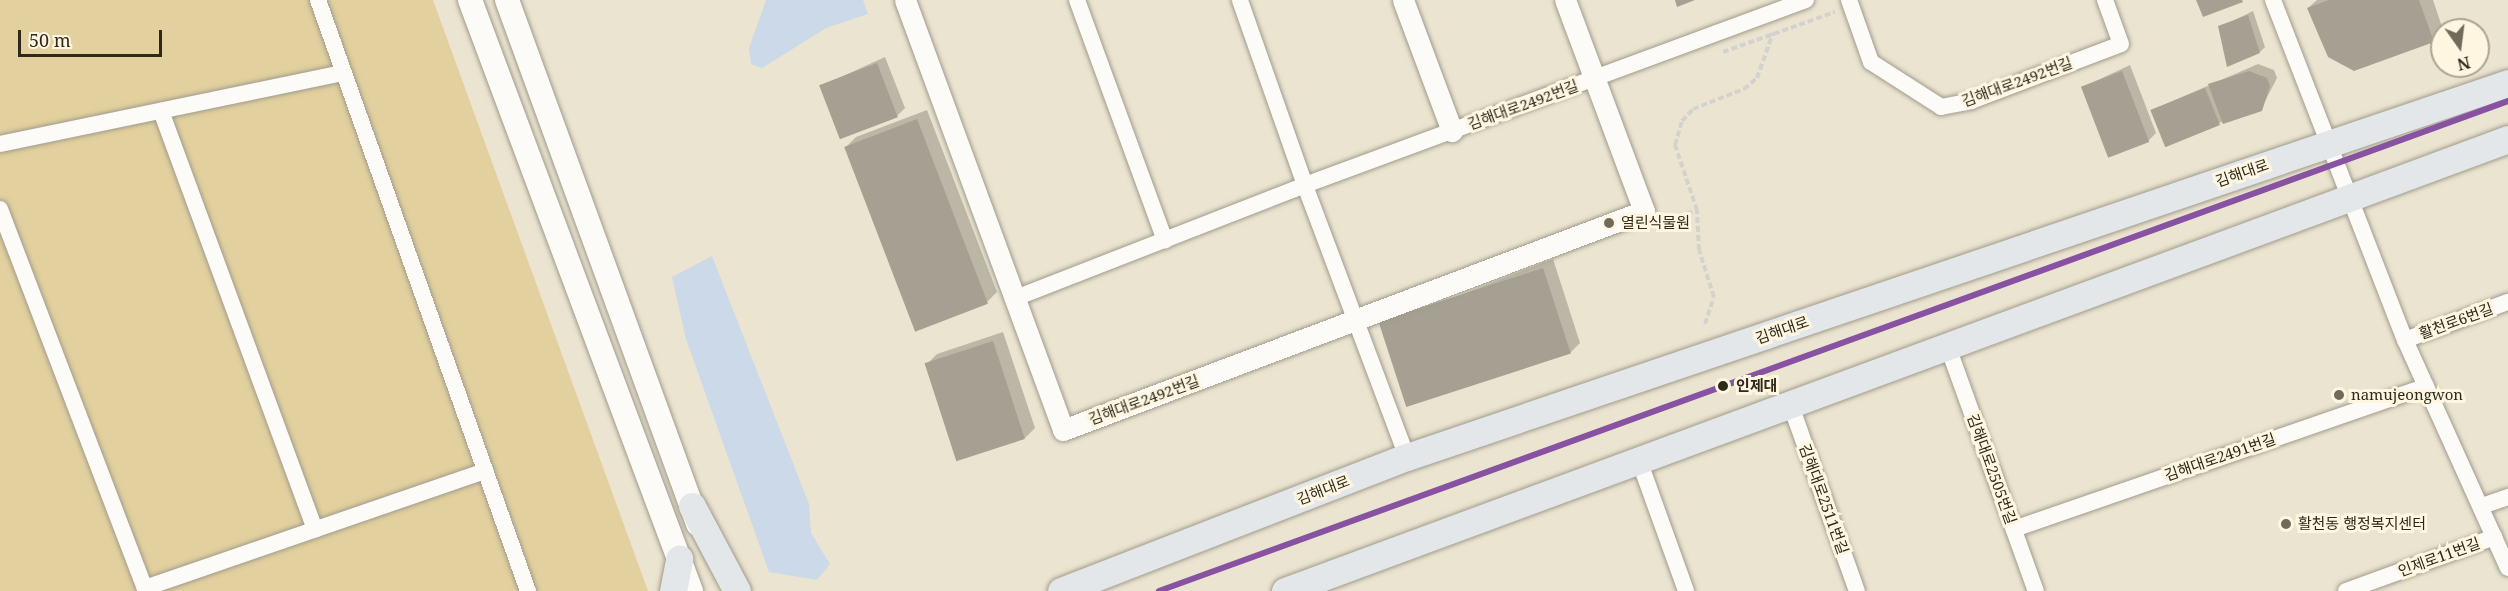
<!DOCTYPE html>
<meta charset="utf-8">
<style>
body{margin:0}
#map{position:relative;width:2508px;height:591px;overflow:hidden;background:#ebe4d0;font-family:"Noto Serif","Noto Sans KR",serif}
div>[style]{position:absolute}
.green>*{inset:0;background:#e2d09e}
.water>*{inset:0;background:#cbd9e9}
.shadow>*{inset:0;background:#0003}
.building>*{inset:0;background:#a5a091;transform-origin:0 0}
.path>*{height:4px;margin-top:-2px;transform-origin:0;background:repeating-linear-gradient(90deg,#d4d2cc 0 6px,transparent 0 9px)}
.roads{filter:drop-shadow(0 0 2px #a09b8c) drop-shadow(0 0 2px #a09b8c)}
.minor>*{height:16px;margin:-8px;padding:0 8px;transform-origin:8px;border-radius:8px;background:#fcfbf8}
.tertiary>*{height:21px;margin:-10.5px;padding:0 10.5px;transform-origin:10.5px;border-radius:10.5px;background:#fcfbf8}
.secondary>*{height:24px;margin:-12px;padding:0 12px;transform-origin:12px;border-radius:12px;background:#fcfbf8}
.primary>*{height:27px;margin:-13.5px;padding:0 13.5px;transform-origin:13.5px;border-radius:13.5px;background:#e3e7ea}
.rail-1>*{height:6px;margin:-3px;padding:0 3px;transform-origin:3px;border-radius:3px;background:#8652a1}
.dots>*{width:16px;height:16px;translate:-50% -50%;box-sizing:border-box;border:3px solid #fef6e1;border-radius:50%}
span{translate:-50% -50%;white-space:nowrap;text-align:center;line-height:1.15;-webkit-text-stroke:6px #fef6e1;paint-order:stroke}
.street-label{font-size:15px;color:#2e291b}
.poi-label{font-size:15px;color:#2e291b}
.left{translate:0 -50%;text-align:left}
.stop-label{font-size:15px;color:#2e291b;font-weight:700}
.north{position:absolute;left:2430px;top:18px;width:60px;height:60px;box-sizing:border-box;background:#fef6e1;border:2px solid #aba492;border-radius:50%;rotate:166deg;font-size:16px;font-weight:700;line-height:24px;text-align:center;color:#2e291b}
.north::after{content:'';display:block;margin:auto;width:21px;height:27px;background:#706a5a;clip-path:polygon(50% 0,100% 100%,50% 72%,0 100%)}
.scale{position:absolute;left:18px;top:30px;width:144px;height:27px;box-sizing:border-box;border:3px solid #2e291b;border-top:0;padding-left:8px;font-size:18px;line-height:21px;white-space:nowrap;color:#2e291b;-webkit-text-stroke:4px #fef6e1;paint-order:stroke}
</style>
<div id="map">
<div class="green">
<i style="clip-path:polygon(0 0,433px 0,648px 591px,0 591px)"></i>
</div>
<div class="water">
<i style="clip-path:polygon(766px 0,863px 0,868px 14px,826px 28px,762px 68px,751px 64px,749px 48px)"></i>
<i style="clip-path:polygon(712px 256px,809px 504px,811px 533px,830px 564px,817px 580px,769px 572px,686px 339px,672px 277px)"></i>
</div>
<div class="shadow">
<i style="clip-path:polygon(2317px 0,2433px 0,2443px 30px,2433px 41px,2308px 8px)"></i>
<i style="clip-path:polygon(2253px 11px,2265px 47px,2260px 52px,2220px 27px)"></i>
<i style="clip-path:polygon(885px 57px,905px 108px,897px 116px,821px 86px)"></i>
<i style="clip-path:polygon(2258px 64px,2274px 70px,2277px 78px,2261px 109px,2219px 123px,2152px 110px)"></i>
<i style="clip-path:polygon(2130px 65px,2156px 133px,2148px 141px,2083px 87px)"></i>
<i style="clip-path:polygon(927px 110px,997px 292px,987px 302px,846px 147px,856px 137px)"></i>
<i style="clip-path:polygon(1553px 259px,1580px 343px,1570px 353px,1383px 331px,1393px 321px)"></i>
<i style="clip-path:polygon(1003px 332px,1035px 428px,1025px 438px,958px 460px,927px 364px,937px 354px)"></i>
</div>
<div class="building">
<i style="clip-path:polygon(1675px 0,1695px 0,1677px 7px)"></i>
<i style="clip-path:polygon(2196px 0,2242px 0,2243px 2px,2203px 17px)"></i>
<i style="clip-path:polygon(2329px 0,2419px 0,2434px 42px,2354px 71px,2328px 57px,2307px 8px)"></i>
<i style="clip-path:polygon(2248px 15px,2260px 53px,2227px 67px,2218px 26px)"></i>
<i style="left:877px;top:63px;width:58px;height:62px;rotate:69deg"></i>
<i style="left:2122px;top:71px;width:76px;height:44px;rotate:69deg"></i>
<i style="clip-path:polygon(2249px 71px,2267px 78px,2270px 86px,2262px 111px,2223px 124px,2208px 84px)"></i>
<i style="left:2205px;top:88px;width:40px;height:59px;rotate:68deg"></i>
<i style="left:917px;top:119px;width:198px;height:78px;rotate:69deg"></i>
<i style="left:1543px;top:268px;width:90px;height:173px;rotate:72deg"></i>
<i style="left:993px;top:341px;width:103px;height:72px;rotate:72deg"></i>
</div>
<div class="path">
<i style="left:1723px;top:52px;width:119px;rotate:-19.7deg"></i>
<i style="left:1661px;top:222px;width:38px;rotate:-18deg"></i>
<i style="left:1705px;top:324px;width:28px;rotate:-72deg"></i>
<i style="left:1714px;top:297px;width:49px;rotate:-107.7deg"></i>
<i style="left:1699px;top:250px;width:40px;rotate:-92.9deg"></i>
<i style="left:1697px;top:210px;width:69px;rotate:-108.7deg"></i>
<i style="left:1675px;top:145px;width:25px;rotate:-74deg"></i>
<i style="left:1682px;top:121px;width:16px;rotate:-47deg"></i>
<i style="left:1693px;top:109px;width:55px;rotate:-21.4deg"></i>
<i style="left:1744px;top:89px;width:17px;rotate:-40deg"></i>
<i style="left:1757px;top:78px;width:48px;rotate:-70.4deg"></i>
</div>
<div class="roads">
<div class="minor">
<i style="left:318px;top:0;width:627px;rotate:70.44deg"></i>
<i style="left:1077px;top:0;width:256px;rotate:69.9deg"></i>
<i style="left:1849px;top:0;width:66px;rotate:70.5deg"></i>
<i style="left:1871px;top:62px;width:83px;rotate:32.7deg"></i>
<i style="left:1941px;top:107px;width:31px;rotate:-11deg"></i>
<i style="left:1971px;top:101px;width:160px;rotate:-20.8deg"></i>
<i style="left:2121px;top:44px;width:47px;rotate:-110deg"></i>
<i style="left:2273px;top:0;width:365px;rotate:68.8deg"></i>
<i style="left:2405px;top:340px;width:250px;rotate:65.7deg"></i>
<i style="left:161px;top:111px;width:446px;rotate:69.8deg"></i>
<i style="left:0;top:144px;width:351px;rotate:-11.7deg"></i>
<i style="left:0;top:209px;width:409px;rotate:69.1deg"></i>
<i style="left:1013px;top:299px;width:313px;rotate:-21.3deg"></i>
<i style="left:1305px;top:185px;width:196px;rotate:-109.4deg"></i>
<i style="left:2405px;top:340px;width:110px;rotate:-20.3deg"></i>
<i style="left:1948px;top:347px;width:259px;rotate:70.2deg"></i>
<i style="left:1791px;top:406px;width:196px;rotate:70.4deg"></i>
<i style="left:1407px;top:457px;width:290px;rotate:-110.6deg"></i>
<i style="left:1305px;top:185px;width:534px;rotate:-20.27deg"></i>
<i style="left:1640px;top:463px;width:136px;rotate:70.2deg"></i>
<i style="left:2482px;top:506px;width:28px;rotate:-19deg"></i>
<i style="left:2014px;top:529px;width:436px;rotate:-19.1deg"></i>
<i style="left:145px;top:588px;width:360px;rotate:-19deg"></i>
<i style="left:2346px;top:591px;width:158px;rotate:-20deg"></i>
</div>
<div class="tertiary">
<i style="left:905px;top:0;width:458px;rotate:69.8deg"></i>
<i style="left:1063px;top:430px;width:621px;rotate:-20.65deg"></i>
<i style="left:1644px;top:211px;width:225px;rotate:-110.5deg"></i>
<i style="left:1403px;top:0;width:140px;rotate:69.5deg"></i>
</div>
<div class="secondary">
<i style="left:470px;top:0;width:631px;rotate:69.5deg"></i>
<i style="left:507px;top:0;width:558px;rotate:69.97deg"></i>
</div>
<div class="primary">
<i style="left:692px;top:506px;width:96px;rotate:62.1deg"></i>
<i style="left:673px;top:591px;width:33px;rotate:-79deg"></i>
<i style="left:1061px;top:591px;width:371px;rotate:-21.2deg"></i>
<i style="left:1407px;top:457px;width:1163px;rotate:-18.76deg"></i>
<i style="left:1285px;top:591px;width:1304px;rotate:-20.28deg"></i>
</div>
</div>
<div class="rail-1">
<i style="left:1159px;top:591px;width:1435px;rotate:-19.96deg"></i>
</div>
<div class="dots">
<i style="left:1609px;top:223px;background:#706a5a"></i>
<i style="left:1723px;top:386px;background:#2e291b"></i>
<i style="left:2339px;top:395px;background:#706a5a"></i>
<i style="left:2286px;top:524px;background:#706a5a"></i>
</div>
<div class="street-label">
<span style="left:2017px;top:82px;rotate:-20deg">김해대로2492번길</span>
<span style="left:1523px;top:105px;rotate:-20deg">김해대로2492번길</span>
<span style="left:2242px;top:173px;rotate:-19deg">김해대로</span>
<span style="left:2456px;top:321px;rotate:-20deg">활천로6번길</span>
<span style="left:1782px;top:330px;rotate:-19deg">김해대로</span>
<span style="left:1144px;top:400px;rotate:-20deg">김해대로2492번길</span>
<span style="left:2220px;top:457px;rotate:-19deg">김해대로2491번길</span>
<span style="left:1992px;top:469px;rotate:70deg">김해대로2505번길</span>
<span style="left:1323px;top:490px;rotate:-21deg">김해대로</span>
<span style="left:1824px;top:499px;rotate:70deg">김해대로2511번길</span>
<span style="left:2439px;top:557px;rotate:-20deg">인제로11번길</span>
</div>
<div class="poi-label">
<span class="left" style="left:1621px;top:223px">열린식물원</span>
<span class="left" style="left:2351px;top:395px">namujeongwon</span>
<span class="left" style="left:2298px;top:524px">활천동 행정복지센터</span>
</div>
<div class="stop-label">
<span class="left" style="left:1736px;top:386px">인제대</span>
</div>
<div class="north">N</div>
<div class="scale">50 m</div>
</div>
